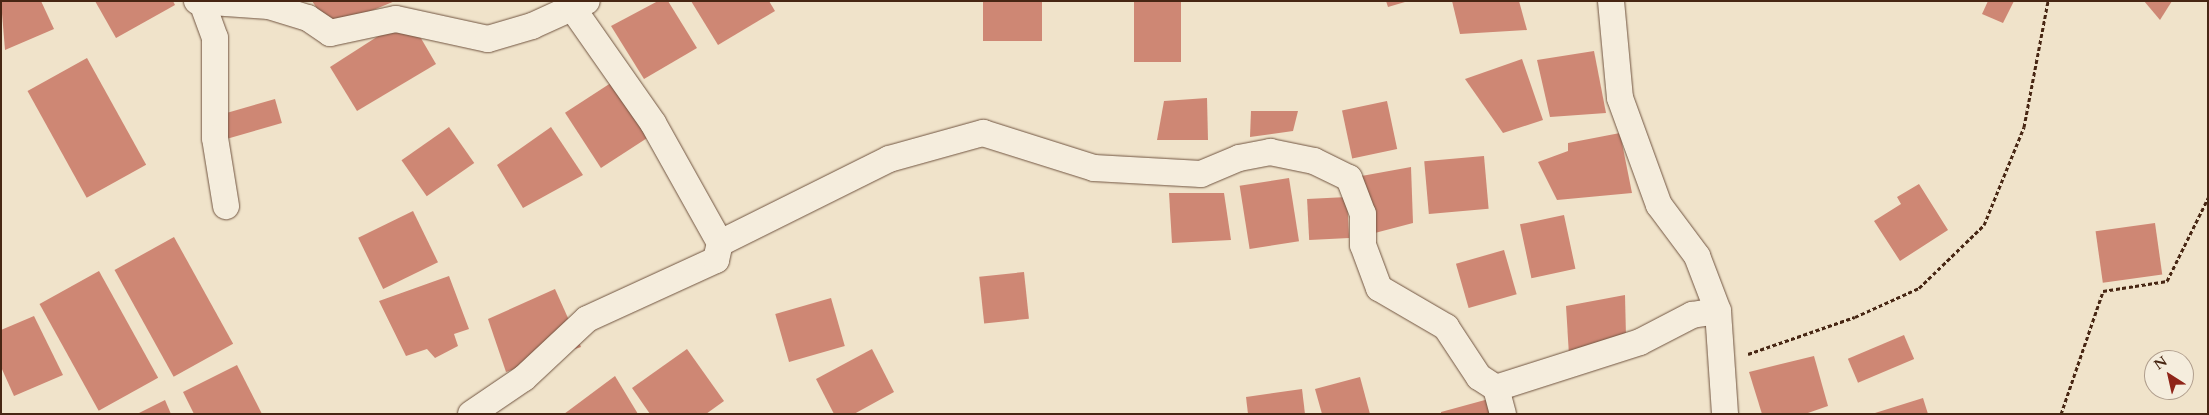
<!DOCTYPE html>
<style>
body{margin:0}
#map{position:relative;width:2209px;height:415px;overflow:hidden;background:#f0e3ca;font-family:Cardo,serif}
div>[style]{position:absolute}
.building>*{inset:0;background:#ce8774;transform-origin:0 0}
.path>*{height:3px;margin-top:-1.5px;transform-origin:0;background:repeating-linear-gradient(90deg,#472613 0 4px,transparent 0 6.5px)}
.roads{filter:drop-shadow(0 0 1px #715541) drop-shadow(0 0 1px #715541)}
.street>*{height:26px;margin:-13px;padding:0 13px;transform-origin:13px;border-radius:13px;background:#f5eddd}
span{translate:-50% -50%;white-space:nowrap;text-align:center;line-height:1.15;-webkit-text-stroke:5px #f5eddd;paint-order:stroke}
.frame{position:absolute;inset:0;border:2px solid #472613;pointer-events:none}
.north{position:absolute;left:2144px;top:350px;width:50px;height:50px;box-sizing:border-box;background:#f5eddd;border:1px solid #af9d8c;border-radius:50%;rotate:325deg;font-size:14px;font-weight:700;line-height:20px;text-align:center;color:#472613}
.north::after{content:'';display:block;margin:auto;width:18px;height:22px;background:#8f2418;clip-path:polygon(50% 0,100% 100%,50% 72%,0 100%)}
</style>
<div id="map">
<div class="building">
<i style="clip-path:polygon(1px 1px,41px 1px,54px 29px,5px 50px)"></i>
<i style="clip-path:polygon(95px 1px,173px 1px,175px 5px,116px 38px)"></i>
<i style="clip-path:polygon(312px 1px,395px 1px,330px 28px)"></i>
<i style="clip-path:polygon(658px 1px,668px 1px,697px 48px,644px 79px,611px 26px)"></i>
<i style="clip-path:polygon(691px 1px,769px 1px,775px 11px,718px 45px)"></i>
<i style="left:983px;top:1px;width:59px;height:40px"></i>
<i style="left:1134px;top:1px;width:47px;height:61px"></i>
<i style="clip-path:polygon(1386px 1px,1405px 1px,1405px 2px,1388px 7px)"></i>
<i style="clip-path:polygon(1452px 1px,1519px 1px,1527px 30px,1460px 34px)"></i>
<i style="clip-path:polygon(1988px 1px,2014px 1px,2003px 23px,1982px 14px)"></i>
<i style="clip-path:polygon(2144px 1px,2172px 1px,2160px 20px)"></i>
<i style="clip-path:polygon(397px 24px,415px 28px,436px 64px,357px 111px,330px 67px)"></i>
<i style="clip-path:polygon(1594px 51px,1606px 113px,1550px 117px,1537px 60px)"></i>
<i style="left:87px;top:58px;width:122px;height:68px;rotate:61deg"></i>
<i style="clip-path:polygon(1522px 59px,1543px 120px,1503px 133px,1465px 79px)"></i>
<i style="left:617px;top:79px;width:66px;height:62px;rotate:57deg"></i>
<i style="clip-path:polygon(1207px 98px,1208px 140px,1157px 140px,1164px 101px)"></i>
<i style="left:275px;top:99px;width:25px;height:64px;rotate:74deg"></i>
<i style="left:1387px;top:101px;width:49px;height:46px;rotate:78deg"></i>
<i style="clip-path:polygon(1251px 111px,1298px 111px,1293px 131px,1250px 137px)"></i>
<i style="left:449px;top:127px;width:44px;height:58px;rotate:55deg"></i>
<i style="clip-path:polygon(551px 127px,583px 175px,523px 208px,497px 165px)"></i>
<i style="clip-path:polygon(1620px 133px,1632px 193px,1557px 200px,1538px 162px,1568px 151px,1568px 143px)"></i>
<i style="left:1484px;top:156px;width:53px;height:60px;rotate:85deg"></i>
<i style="clip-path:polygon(1411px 167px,1413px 223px,1371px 234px,1356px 177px)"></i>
<i style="left:1289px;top:178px;width:64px;height:50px;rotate:81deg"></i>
<i style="clip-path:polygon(1919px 184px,1948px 230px,1900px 261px,1874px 221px,1901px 204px,1897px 197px)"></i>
<i style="clip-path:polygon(1169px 193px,1224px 193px,1231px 240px,1172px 243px)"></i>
<i style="left:1347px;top:197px;width:41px;height:40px;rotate:87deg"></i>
<i style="left:413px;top:211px;width:57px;height:61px;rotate:64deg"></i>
<i style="left:1564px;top:215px;width:55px;height:45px;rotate:78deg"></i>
<i style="left:2155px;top:223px;width:52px;height:60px;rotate:82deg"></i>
<i style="left:174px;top:237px;width:122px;height:68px;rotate:61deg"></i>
<i style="left:1504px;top:250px;width:46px;height:50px;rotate:74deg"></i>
<i style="left:99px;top:271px;width:122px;height:68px;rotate:61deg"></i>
<i style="left:1024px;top:272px;width:47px;height:45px;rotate:84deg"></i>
<i style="clip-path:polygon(449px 276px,469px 329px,454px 334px,458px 346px,435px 358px,427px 349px,406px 356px,379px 301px)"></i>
<i style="clip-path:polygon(555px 289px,581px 347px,506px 372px,488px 319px)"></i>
<i style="clip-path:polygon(1625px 295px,1626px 337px,1569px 355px,1566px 306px)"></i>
<i style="left:831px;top:298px;width:50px;height:58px;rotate:74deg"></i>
<i style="clip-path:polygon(34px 316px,63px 375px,14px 396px,1px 367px,1px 330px)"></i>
<i style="left:1904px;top:335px;width:26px;height:61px;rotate:67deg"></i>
<i style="clip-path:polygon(687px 349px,724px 401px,706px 414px,650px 414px,632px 388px)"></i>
<i style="clip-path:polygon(872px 349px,894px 392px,854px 414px,834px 414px,816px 379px)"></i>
<i style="clip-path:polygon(1814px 356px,1828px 406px,1805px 414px,1762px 414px,1749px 372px)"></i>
<i style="clip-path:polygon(237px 365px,262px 414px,194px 414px,183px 392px)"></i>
<i style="clip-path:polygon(615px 376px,638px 414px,564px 414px)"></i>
<i style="clip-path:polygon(1360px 377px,1370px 414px,1322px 414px,1315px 389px)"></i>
<i style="clip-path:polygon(1302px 389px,1305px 414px,1248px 414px,1246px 397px)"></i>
<i style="clip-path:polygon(1496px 397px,1500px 414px,1441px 414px,1441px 412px)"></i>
<i style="clip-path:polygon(1923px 398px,1928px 414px,1875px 414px,1875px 413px)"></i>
<i style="clip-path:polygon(165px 400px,171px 414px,137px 414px)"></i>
</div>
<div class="path">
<i style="left:1748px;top:354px;width:113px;rotate:-19.1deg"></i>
<i style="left:1855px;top:317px;width:70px;rotate:-24.4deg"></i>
<i style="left:1919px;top:288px;width:91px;rotate:-44.1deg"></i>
<i style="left:1984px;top:225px;width:106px;rotate:-67.8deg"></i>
<i style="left:2024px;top:127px;width:128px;rotate:-79.2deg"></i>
<i style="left:2061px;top:414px;width:130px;rotate:-71.1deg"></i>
<i style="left:2103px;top:291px;width:65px;rotate:-8.9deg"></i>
<i style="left:2167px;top:281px;width:93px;rotate:-63.7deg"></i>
</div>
<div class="roads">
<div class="street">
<i style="left:197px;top:1px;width:72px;rotate:4deg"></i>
<i style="left:269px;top:6px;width:41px;rotate:17.1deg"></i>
<i style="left:308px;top:18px;width:27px;rotate:34deg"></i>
<i style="left:330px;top:33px;width:67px;rotate:-12deg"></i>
<i style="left:396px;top:19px;width:94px;rotate:12.3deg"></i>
<i style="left:488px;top:39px;width:46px;rotate:-16.5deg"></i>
<i style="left:532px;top:26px;width:60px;rotate:-24.4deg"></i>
<i style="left:1611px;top:1px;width:97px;rotate:84.7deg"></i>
<i style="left:1620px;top:98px;width:114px;rotate:70deg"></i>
<i style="left:1659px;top:205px;width:64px;rotate:53.3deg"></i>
<i style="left:1697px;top:256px;width:59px;rotate:69.1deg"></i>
<i style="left:1718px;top:311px;width:103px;rotate:86.1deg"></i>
<i style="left:203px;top:5px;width:35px;rotate:70deg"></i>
<i style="left:215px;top:38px;width:100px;rotate:90deg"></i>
<i style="left:215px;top:138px;width:69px;rotate:80.8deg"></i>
<i style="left:720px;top:243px;width:189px;rotate:-26.4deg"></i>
<i style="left:889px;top:159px;width:98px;rotate:-15.5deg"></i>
<i style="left:983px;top:133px;width:116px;rotate:17.5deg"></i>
<i style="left:1094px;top:168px;width:107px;rotate:3.2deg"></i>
<i style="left:1201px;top:174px;width:41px;rotate:-22.8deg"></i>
<i style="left:1239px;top:158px;width:32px;rotate:-11deg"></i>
<i style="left:1270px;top:152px;width:45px;rotate:11.6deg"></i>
<i style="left:1314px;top:161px;width:39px;rotate:26deg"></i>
<i style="left:1349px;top:178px;width:39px;rotate:69deg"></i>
<i style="left:1363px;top:214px;width:31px;rotate:90deg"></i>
<i style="left:1363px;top:245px;width:46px;rotate:69.6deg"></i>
<i style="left:1379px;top:288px;width:78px;rotate:30.2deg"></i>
<i style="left:1446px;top:327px;width:60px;rotate:56.6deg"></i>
<i style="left:1479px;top:377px;width:20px;rotate:33deg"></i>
<i style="left:1496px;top:388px;width:27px;rotate:75deg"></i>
<i style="left:1496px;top:388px;width:151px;rotate:-17.7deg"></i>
<i style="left:1640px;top:342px;width:59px;rotate:-27.4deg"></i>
<i style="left:1692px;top:315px;width:26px;rotate:-9deg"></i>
<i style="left:471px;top:414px;width:64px;rotate:-34.2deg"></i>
<i style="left:524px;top:378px;width:86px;rotate:-43.1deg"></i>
<i style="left:587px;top:319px;width:142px;rotate:-24.6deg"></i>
<i style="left:716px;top:260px;width:17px;rotate:-77deg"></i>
<i style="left:720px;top:243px;width:137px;rotate:-119.2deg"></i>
<i style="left:653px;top:123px;width:138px;rotate:-125deg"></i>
</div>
</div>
<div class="frame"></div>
<div class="north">N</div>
</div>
